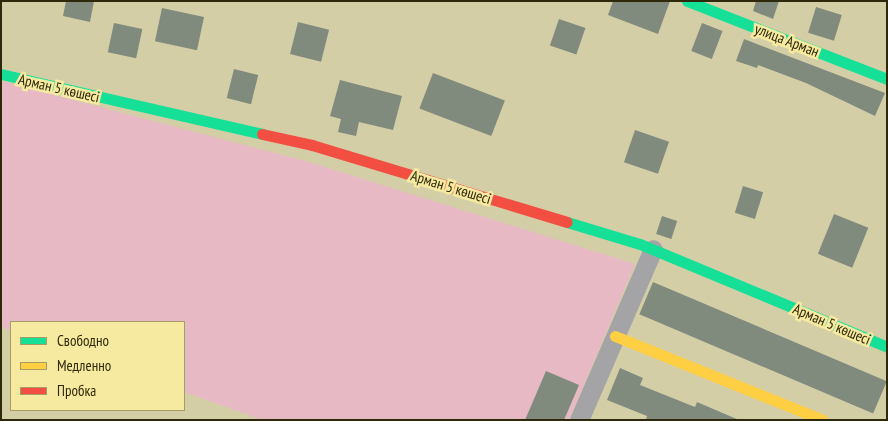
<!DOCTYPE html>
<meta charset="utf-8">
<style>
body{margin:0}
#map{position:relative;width:888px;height:421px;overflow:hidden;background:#d4cea7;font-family:"PT Sans Narrow",sans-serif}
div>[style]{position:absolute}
.green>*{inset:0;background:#e6b9c4}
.building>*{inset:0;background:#808b7e;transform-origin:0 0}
.street>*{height:19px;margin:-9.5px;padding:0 9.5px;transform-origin:9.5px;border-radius:9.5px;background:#a4a4a7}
.fast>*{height:11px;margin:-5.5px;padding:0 5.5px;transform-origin:5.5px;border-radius:5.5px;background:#16e098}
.slow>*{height:11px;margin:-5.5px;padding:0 5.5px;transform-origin:5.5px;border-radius:5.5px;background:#ffcf43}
.jam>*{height:11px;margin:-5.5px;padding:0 5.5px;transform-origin:5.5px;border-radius:5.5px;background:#f24e42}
span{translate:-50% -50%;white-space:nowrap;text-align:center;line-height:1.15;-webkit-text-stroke:5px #f6e9a0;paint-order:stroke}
.street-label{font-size:15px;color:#2e290b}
.frame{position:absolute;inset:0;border:2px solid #2e290b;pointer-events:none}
.legend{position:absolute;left:10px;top:321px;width:175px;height:90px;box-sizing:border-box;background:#f6e9a0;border:1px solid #a69c64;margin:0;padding:6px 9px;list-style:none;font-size:15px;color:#2e290b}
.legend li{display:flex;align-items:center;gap:10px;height:25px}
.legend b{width:25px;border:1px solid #a69c64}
</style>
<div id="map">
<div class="green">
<i style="clip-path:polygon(1px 81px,309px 162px,635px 264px,569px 420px,263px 420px,184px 392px,184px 322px,11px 322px,11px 331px,1px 327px)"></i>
</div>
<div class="building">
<i style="clip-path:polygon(66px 1px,94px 1px,90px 22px,63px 16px)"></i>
<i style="clip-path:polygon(613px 1px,670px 1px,658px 34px,608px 15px)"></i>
<i style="clip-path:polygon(756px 1px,779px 1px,773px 19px,753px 11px)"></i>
<i style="left:816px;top:7px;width:27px;height:27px;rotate:17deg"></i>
<i style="left:162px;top:8px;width:43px;height:34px;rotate:12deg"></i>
<i style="left:559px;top:19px;width:28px;height:28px;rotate:19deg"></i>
<i style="left:298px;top:22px;width:32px;height:33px;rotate:14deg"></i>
<i style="left:114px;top:23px;width:29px;height:30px;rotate:12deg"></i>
<i style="left:702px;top:23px;width:22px;height:30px;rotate:21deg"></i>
<i style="clip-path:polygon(744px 39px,885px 93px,875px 116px,806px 83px,758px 65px,757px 68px,736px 61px)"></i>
<i style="left:234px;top:69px;width:25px;height:30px;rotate:14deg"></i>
<i style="left:433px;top:73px;width:77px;height:38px;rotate:21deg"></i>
<i style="clip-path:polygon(340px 80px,402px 96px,393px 130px,359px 122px,356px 136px,338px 132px,341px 119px,330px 116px)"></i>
<i style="left:635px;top:130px;width:36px;height:34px;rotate:19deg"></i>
<i style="left:743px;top:186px;width:21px;height:28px;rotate:17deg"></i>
<i style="left:834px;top:214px;width:37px;height:43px;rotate:22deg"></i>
<i style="left:662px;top:216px;width:16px;height:19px;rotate:18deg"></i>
<i style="left:653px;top:282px;width:254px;height:35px;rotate:23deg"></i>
<i style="clip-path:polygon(620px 368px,643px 378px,640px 385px,695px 407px,697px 402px,739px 420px,646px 420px,647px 416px,607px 400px)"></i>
<i style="clip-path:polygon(546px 371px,579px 385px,564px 420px,525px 420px)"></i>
</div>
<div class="street">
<i style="left:579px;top:420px;width:186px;rotate:-66.6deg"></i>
</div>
<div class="fast">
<i style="left:687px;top:1px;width:215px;rotate:21.3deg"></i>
<i style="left:1px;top:74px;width:268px;rotate:12.9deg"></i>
<i style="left:567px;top:222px;width:76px;rotate:16.8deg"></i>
<i style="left:640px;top:244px;width:268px;rotate:22.6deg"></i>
</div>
<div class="slow">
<i style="left:615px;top:336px;width:224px;rotate:22deg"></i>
</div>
<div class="jam">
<i style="left:262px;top:134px;width:51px;rotate:12.4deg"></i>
<i style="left:312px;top:145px;width:266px;rotate:16.8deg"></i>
</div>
<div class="street-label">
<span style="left:787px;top:40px;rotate:21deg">улица Арман</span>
<span style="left:59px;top:88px;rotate:13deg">Арман 5 көшесі</span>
<span style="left:451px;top:187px;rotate:17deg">Арман 5 көшесі</span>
<span style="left:832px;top:324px;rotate:23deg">Арман 5 көшесі</span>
</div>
<div class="frame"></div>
<ul class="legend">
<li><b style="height:6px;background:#16e098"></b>Свободно</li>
<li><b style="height:6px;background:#ffcf43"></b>Медленно</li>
<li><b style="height:6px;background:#f24e42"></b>Пробка</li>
</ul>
</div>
